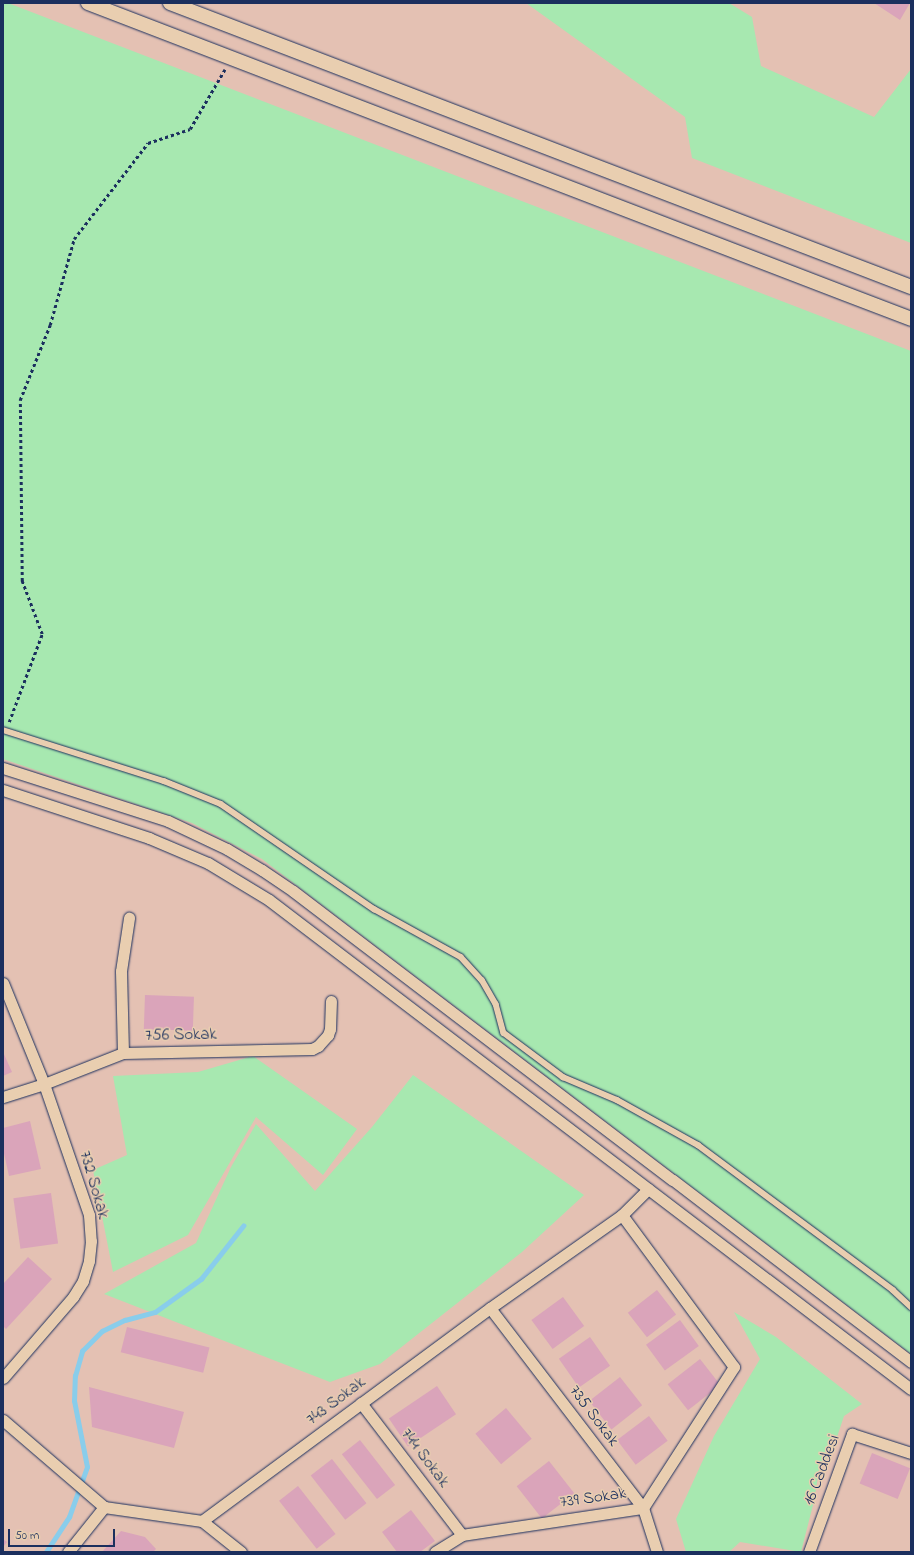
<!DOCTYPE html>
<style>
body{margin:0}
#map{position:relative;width:914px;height:1555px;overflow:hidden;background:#e4c1b3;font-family:"Indie Flower",sans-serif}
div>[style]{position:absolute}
.green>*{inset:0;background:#a7e8b0}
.stream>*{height:4.5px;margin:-2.25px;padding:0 2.25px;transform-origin:2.25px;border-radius:2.25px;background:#89cdeb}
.building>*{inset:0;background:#daa4ba;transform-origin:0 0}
.path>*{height:2.5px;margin-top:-1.25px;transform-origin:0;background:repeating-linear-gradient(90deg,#1b2f5e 0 3px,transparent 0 6px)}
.roads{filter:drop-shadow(0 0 1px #1b2f5e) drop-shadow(0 0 1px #1b2f5e)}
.service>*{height:5.5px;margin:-2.75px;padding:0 2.75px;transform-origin:2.75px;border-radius:2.75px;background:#e9ceb0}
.minor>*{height:11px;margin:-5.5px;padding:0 5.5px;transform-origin:5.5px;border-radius:5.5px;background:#e9ceb0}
.tertiary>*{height:14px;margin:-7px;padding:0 7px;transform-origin:7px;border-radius:7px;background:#e9ceb0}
span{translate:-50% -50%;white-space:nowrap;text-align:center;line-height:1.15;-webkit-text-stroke:3px #e9ceb0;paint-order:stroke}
.street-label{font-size:17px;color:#1b2f5e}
.frame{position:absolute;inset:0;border:4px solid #1b2f5e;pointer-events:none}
.scale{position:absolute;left:8px;top:1529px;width:107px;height:18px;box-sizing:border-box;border:2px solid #1b2f5e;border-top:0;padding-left:5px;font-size:12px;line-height:14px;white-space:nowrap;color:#1b2f5e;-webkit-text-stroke:3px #e9ceb0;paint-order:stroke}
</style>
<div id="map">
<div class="green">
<i style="clip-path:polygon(3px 3px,8px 3px,911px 351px,911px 1354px,262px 859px,192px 823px,3px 759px)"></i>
<i style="clip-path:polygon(526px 3px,729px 3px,752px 17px,761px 66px,874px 117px,911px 69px,911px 243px,692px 158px,685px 117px)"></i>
<i style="clip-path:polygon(253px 1056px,357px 1129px,323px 1175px,256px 1117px,188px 1235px,113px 1272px,93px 1170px,127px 1155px,113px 1076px,198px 1072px)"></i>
<i style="clip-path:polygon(413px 1075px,584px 1195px,522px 1252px,380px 1364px,330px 1382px,104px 1294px,196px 1243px,231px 1167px,256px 1124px,315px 1191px,372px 1127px)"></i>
<i style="clip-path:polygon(734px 1312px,776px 1337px,862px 1404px,844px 1416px,834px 1446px,819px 1470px,814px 1501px,801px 1552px,740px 1542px,729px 1552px,686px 1552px,676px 1519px,714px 1436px,760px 1359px)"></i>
</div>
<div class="stream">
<i style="left:46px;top:1552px;width:42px;rotate:-56.7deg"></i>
<i style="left:69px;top:1517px;width:53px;rotate:-70.2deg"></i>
<i style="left:87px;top:1467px;width:67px;rotate:-101.1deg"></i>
<i style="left:74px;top:1401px;width:25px;rotate:-88deg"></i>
<i style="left:75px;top:1376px;width:26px;rotate:-74deg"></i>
<i style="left:82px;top:1351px;width:28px;rotate:-45deg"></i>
<i style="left:102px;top:1331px;width:25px;rotate:-26deg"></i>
<i style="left:125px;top:1320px;width:31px;rotate:-15deg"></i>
<i style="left:155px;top:1312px;width:57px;rotate:-35.7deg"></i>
<i style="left:201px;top:1279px;width:68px;rotate:-51.6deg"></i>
</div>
<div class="building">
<i style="clip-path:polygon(874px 3px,910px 3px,900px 20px)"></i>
<i style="left:145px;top:995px;width:49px;height:34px;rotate:2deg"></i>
<i style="clip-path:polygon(3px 1052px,12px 1072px,3px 1076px)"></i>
<i style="clip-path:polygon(30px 1121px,41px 1169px,9px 1176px,3px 1149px,3px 1128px)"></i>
<i style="left:51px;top:1193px;width:51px;height:38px;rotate:82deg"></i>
<i style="clip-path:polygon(28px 1257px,52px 1279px,6px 1329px,3px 1326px,3px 1284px)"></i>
<i style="left:657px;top:1290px;width:31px;height:37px;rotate:52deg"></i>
<i style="left:563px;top:1297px;width:36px;height:39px;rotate:54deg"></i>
<i style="left:680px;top:1320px;width:32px;height:42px;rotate:54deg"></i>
<i style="left:127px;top:1327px;width:85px;height:26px;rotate:14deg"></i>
<i style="left:590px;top:1337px;width:35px;height:38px;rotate:55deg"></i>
<i style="left:700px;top:1359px;width:33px;height:41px;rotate:52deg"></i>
<i style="left:620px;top:1377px;width:36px;height:39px;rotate:52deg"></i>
<i style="left:437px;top:1386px;width:34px;height:58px;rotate:56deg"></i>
<i style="clip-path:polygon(89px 1387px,184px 1412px,174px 1448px,92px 1427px)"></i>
<i style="left:506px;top:1408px;width:40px;height:40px;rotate:50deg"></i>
<i style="left:649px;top:1416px;width:31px;height:40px;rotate:53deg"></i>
<i style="left:360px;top:1440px;width:57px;height:23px;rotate:52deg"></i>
<i style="left:872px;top:1453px;width:41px;height:33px;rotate:22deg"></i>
<i style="left:332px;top:1459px;width:56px;height:27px;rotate:52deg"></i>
<i style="left:549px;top:1461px;width:41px;height:41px;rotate:52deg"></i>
<i style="left:298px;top:1486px;width:61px;height:24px;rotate:52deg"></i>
<i style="clip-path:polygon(411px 1510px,435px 1541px,420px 1552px,397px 1552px,382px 1532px)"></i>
<i style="clip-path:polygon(121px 1531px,145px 1537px,156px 1549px,153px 1552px,102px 1552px)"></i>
<i style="clip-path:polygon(3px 1539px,7px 1542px,3px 1547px)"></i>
</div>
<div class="path">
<i style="left:9px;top:722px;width:94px;rotate:-69.4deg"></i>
<i style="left:42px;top:634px;width:57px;rotate:-110.7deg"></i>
<i style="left:22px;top:581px;width:181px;rotate:-90.6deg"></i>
<i style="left:20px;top:400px;width:81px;rotate:-68.2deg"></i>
<i style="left:50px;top:325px;width:89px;rotate:-74.4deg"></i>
<i style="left:74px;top:239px;width:121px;rotate:-52.4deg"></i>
<i style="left:148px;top:143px;width:44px;rotate:-18.4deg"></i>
<i style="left:190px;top:129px;width:69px;rotate:-59.7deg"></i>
</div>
<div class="roads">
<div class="service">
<i style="left:3px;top:730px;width:169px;rotate:17.6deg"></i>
<i style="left:164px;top:781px;width:61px;rotate:22deg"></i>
<i style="left:221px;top:804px;width:186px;rotate:34.5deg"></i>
<i style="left:374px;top:909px;width:99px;rotate:28.9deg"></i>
<i style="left:461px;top:957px;width:31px;rotate:48deg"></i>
<i style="left:482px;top:980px;width:28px;rotate:60deg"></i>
<i style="left:496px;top:1004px;width:30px;rotate:75deg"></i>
<i style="left:504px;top:1033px;width:74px;rotate:36.7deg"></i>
<i style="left:563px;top:1077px;width:59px;rotate:23.1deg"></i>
<i style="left:617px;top:1100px;width:93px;rotate:29.1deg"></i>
<i style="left:698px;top:1145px;width:243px;rotate:36.6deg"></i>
<i style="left:893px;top:1290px;width:25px;rotate:43deg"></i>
</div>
<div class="minor">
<i style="left:3px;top:768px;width:173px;rotate:17.8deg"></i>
<i style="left:168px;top:821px;width:65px;rotate:25.4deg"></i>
<i style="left:227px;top:849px;width:41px;rotate:31deg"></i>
<i style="left:262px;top:870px;width:37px;rotate:34deg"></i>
<i style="left:293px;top:891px;width:477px;rotate:37.3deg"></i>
<i style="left:673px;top:1180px;width:300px;rotate:37.4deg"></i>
<i style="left:3px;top:790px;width:154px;rotate:18.2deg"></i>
<i style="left:149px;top:838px;width:64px;rotate:23deg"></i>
<i style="left:208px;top:863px;width:71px;rotate:31.2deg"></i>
<i style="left:269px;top:900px;width:807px;rotate:37.3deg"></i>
<i style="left:3px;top:983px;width:109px;rotate:67.9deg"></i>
<i style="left:44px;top:1084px;width:139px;rotate:71deg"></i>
<i style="left:89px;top:1215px;width:26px;rotate:86deg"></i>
<i style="left:91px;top:1241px;width:20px;rotate:96deg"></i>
<i style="left:89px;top:1261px;width:21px;rotate:107deg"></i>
<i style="left:83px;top:1281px;width:19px;rotate:122deg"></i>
<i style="left:73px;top:1297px;width:107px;rotate:130.8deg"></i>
<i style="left:123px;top:1053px;width:82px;rotate:-91.4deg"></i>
<i style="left:121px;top:971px;width:54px;rotate:-81.4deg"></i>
<i style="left:3px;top:1097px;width:43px;rotate:-17.6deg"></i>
<i style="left:44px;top:1084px;width:85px;rotate:-21.4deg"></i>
<i style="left:123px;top:1053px;width:189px;rotate:-1.2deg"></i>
<i style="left:312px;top:1049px;width:7px;rotate:-27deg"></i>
<i style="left:318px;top:1046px;width:15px;rotate:-48deg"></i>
<i style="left:328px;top:1035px;width:6px;rotate:-72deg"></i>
<i style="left:330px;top:1029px;width:28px;rotate:-88deg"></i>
<i style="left:490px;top:1308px;width:252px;rotate:52.6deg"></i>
<i style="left:643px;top:1508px;width:46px;rotate:72.3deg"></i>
<i style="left:361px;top:1403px;width:166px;rotate:52.6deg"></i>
<i style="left:3px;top:1420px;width:133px;rotate:40.7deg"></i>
<i style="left:104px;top:1507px;width:99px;rotate:8.1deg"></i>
<i style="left:202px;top:1521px;width:50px;rotate:38.5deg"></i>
<i style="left:202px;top:1521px;width:358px;rotate:-36.5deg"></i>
<i style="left:490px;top:1308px;width:161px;rotate:-35.2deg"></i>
<i style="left:622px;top:1215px;width:37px;rotate:-45deg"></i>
<i style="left:68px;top:1552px;width:58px;rotate:-51.3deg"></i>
<i style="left:435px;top:1552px;width:32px;rotate:-32deg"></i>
<i style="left:462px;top:1535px;width:183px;rotate:-8.5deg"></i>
<i style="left:643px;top:1508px;width:168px;rotate:-57.2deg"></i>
<i style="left:734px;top:1367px;width:189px;rotate:-126.4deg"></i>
<i style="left:809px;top:1552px;width:126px;rotate:-70deg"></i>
<i style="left:852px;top:1434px;width:62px;rotate:17.9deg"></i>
</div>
<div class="tertiary">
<i style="left:88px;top:3px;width:882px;rotate:21deg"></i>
<i style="left:170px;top:3px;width:794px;rotate:20.97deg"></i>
</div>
</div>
<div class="street-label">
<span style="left:181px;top:1035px;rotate:-1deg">756 Sokak</span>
<span style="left:94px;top:1185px;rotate:74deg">732 Sokak</span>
<span style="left:336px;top:1401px;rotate:-37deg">743 Sokak</span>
<span style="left:594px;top:1416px;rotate:53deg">735 Sokak</span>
<span style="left:425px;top:1458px;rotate:53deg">744 Sokak</span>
<span style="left:822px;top:1470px;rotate:-69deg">16 Caddesi</span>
<span style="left:593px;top:1498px;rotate:-8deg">739 Sokak</span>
</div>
<div class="frame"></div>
<div class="scale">50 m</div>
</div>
